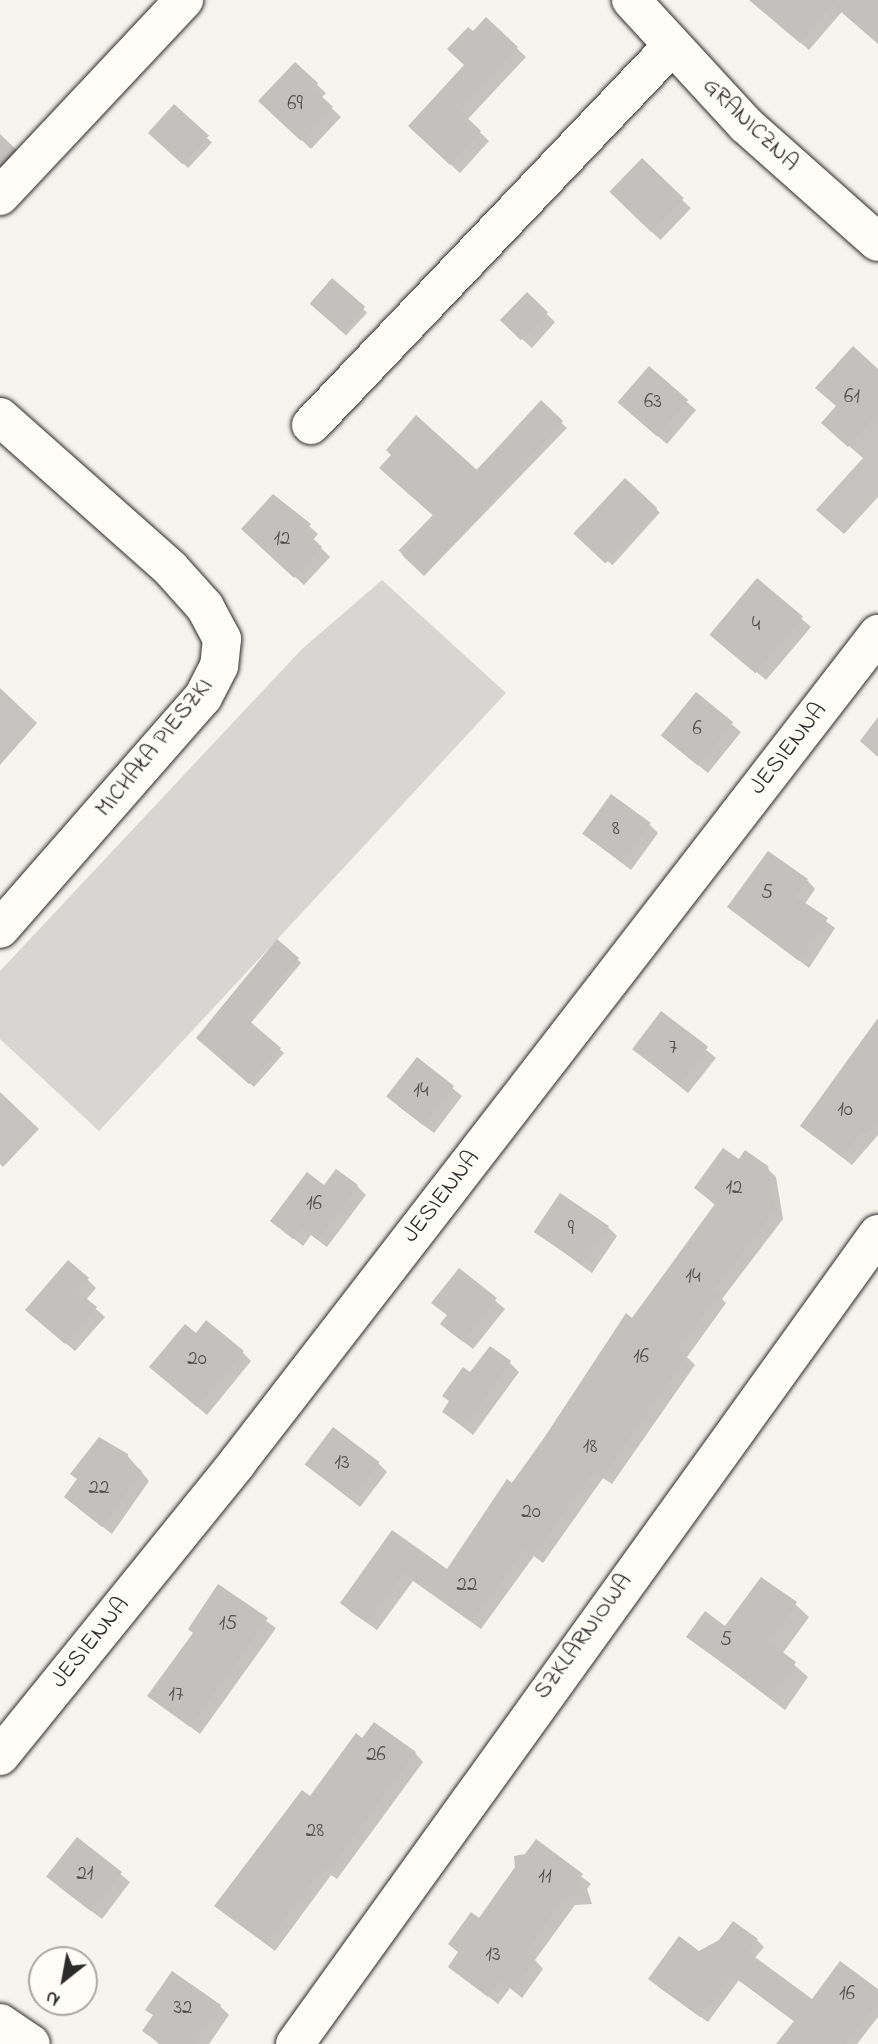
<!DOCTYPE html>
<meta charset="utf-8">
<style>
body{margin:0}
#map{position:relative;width:878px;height:2044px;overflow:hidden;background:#f5f4ef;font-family:"Indie Flower",sans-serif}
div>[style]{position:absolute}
.green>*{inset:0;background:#d7d6d2}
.shadow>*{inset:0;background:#0003;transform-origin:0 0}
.building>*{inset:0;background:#c2c1be;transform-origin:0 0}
.roads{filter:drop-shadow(0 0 2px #2b2b2b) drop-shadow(0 0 2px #2b2b2b)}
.street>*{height:38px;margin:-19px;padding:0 19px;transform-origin:19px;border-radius:19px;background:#fdfcf7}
span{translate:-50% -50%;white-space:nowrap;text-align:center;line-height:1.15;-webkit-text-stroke:5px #fdfcf7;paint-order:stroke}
.number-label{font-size:21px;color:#515050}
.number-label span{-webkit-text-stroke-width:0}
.street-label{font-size:24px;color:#2b2b2b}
.north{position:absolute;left:28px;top:1946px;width:70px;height:70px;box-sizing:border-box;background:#fdfcf7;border:2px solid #a9a8a5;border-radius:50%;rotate:211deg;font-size:19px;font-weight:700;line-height:28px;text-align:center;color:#2b2b2b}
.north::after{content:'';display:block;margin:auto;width:24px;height:32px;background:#2b2b2b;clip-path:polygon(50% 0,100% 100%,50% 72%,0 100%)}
</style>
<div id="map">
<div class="green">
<i style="clip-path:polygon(382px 580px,506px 693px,99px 1131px,0 1039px,0 971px,302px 649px)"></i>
</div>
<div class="shadow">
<i style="clip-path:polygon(763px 0,852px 0,809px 50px,771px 17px)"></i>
<i style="clip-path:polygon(486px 19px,526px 57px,467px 120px,489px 141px,460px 173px,419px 135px,466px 65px,473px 33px)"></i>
<i style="clip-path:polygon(295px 64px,326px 93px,321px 98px,341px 117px,311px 149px,260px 101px)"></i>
<i style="left:174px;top:107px;width:52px;height:35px;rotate:43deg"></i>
<i style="clip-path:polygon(0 134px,22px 155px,0 174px)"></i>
<i style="left:642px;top:161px;width:68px;height:44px;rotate:44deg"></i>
<i style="left:332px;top:280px;width:48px;height:31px;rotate:43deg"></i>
<i style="clip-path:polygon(527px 295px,555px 322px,532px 348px,511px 329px)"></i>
<i style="clip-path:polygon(649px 369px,696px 410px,667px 444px,629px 412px)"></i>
<i style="clip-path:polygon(878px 371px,878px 497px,844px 534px,816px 510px,863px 458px,832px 431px)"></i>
<i style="left:541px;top:403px;width:36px;height:205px;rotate:44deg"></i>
<i style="left:625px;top:481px;width:47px;height:71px;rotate:42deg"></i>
<i style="clip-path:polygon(309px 526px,318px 534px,313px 540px,330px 557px,304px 585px,252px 538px)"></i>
<i style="clip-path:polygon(757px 580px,811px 627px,766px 680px,721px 642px)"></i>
<i style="clip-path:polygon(0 688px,37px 723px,0 765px)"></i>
<i style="clip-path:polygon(696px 695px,741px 732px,708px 773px,672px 744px)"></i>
<i style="clip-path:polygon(878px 717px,878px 757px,860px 741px)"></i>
<i style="clip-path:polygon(649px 824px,658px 833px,631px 870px,584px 834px)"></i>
<i style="clip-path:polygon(807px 880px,815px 889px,804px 905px,835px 928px,809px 968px,729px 907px)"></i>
<i style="clip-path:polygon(297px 959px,301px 963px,250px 1024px,284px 1053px,254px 1087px,202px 1042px)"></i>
<i style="clip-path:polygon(662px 1013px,716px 1058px,688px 1093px,643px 1057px)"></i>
<i style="clip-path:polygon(878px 1019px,878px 1135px,852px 1165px,802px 1126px)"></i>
<i style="clip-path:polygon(418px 1060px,462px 1096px,434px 1133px,398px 1106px)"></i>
<i style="clip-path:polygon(0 1092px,39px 1129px,3px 1167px,0 1164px)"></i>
<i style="clip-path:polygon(739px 1162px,766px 1167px,776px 1177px,783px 1219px,722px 1299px,726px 1303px,687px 1357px,695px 1365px,612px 1484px,603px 1478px,543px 1563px,534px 1556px,481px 1629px,413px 1581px,377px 1630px,351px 1612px,342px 1603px,393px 1533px,447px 1571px,716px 1206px,696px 1188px)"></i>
<i style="clip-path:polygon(357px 1186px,366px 1195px,327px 1247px,311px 1235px,303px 1246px,272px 1221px,325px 1188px)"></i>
<i style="clip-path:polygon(608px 1227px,617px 1236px,592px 1273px,536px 1232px)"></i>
<i style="clip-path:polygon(459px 1270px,505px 1309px,473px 1349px,451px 1332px,448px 1316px,433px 1303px)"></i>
<i style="clip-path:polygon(87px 1279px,96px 1288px,86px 1300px,105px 1317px,75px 1351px,37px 1319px)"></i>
<i style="clip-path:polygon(196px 1335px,243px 1353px,251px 1361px,207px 1415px,161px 1376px)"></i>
<i style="clip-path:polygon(510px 1363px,519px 1372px,473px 1435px,444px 1412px,471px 1375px)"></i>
<i style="clip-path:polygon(127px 1455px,149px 1481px,112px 1534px,75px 1505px)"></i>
<i style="clip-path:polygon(378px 1463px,387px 1472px,360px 1507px,307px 1465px)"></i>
<i style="clip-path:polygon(218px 1586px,276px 1628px,200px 1734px,149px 1695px,195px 1634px)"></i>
<i style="clip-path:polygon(795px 1604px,809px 1617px,782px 1654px,808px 1677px,785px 1710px,688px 1637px)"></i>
<i style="clip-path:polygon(362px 1740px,415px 1753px,423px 1762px,337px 1879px,331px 1875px,275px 1951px,216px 1906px)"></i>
<i style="clip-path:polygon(78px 1839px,130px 1882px,102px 1919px,58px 1886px)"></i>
<i style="clip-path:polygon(536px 1842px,591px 1884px,587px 1889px,592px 1904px,575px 1905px,535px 1960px,543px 1969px,522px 1998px,510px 1988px,498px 2004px,450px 1966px)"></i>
<i style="clip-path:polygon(757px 1940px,764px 1947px,754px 1959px,812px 2002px,878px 1991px,878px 2017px,857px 2044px,779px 2044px,795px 2022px,739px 1980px,708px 2022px,657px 1986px,698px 1953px)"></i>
<i style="clip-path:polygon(220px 2006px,229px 2015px,209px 2044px,159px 2044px,144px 2031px,154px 2016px,148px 2010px)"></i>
</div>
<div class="building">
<i style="clip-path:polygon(749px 0,878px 0,878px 44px,832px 4px,800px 43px)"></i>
<i style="clip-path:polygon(486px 17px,518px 47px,459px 110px,481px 131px,450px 165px,408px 126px,464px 65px,447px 49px,468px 27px,473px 31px)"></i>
<i style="clip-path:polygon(295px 62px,318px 83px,313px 88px,333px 107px,301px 141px,258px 101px)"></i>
<i style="left:174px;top:104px;width:47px;height:39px;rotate:42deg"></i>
<i style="left:642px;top:158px;width:58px;height:47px;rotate:44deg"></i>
<i style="left:332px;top:278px;width:44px;height:34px;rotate:41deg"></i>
<i style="left:527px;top:292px;width:29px;height:39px;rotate:44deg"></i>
<i style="clip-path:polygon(853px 346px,878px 369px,878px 413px,848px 447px,821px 423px,836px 406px,815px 388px)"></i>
<i style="left:649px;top:366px;width:52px;height:48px;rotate:41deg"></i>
<i style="clip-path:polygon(541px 400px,563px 421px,424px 576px,402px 555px,436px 518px,379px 468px,391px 455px,386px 450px,416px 415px,477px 470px)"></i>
<i style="left:625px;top:478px;width:44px;height:76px;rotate:43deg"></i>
<i style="clip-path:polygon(273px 494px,311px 524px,305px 531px,322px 547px,294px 578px,241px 529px)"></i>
<i style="left:757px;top:578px;width:60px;height:74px;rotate:40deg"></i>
<i style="left:696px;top:692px;width:48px;height:56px;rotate:39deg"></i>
<i style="left:611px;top:794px;width:49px;height:49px;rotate:36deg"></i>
<i style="clip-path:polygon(768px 851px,808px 879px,795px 896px,828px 918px,799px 961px,727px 907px)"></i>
<i style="clip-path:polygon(277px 939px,299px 958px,247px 1019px,281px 1048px,249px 1084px,196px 1038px)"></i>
<i style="left:661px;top:1011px;width:59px;height:48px;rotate:37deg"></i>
<i style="clip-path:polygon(878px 1018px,878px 1119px,867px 1134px,862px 1131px,842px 1157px,800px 1126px)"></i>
<i style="left:417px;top:1057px;width:47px;height:50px;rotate:38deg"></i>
<i style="clip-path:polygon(723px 1148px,739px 1159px,745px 1150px,768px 1166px,775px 1210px,714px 1290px,719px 1294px,678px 1349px,687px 1355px,603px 1477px,594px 1471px,534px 1555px,525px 1549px,472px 1621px,403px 1573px,368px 1623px,340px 1603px,392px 1530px,447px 1569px,507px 1479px,512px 1483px,544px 1438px,626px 1313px,632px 1318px,715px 1204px,694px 1188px)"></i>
<i style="clip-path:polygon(336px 1169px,358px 1185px,318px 1240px,302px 1227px,293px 1239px,270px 1221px,307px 1172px,324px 1185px)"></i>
<i style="left:560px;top:1193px;width:59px;height:47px;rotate:34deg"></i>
<i style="clip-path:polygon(68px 1260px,89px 1278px,77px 1291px,97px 1307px,65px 1344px,25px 1310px)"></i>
<i style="clip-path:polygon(459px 1268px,497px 1298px,463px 1342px,440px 1324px,447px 1315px,431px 1303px)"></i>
<i style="clip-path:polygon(206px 1320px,244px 1351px,197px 1407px,149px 1367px,185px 1324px,196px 1333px)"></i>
<i style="clip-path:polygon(490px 1346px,511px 1361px,464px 1427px,442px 1412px,449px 1401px,442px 1396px,463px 1367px,470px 1372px)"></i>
<i style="left:333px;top:1427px;width:58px;height:47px;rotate:37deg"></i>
<i style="clip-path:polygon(99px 1437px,128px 1454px,128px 1461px,142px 1471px,102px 1527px,64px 1497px,77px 1479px,70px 1474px)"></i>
<i style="clip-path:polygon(761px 1577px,797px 1602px,769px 1642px,796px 1662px,771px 1698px,686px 1637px,705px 1611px,725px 1626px)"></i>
<i style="clip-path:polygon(218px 1584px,268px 1618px,190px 1727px,147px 1696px,193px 1633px,188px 1629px)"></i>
<i style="clip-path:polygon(374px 1722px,416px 1752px,327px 1872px,322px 1868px,266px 1944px,214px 1906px,302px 1790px,310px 1796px,356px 1733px,362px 1738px)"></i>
<i style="left:77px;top:1837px;width:57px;height:50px;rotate:38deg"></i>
<i style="clip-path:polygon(536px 1839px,583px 1874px,579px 1879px,585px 1896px,566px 1896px,526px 1951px,536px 1958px,513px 1990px,500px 1981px,488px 1997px,448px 1967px,458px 1952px,448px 1944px,471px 1912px,479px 1918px,515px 1867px,514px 1856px,525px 1854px)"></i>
<i style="clip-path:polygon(733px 1921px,758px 1939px,748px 1952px,812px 1999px,840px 1961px,878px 1989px,878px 2001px,846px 2044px,776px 2044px,794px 2021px,731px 1975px,700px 2017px,648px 1979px,679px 1936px,699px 1951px,719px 1940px)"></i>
<i style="clip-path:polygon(172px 1971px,221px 2005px,194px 2044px,161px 2044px,142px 2031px,153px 2015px,145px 2010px)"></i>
</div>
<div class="roads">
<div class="street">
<i style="left:631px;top:0;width:170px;rotate:47.4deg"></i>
<i style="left:746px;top:125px;width:176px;rotate:41.6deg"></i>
<i style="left:0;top:196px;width:269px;rotate:-46.8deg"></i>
<i style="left:0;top:417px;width:229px;rotate:41.6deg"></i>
<i style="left:171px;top:569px;width:51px;rotate:48.2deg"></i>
<i style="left:205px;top:607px;width:36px;rotate:62deg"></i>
<i style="left:222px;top:639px;width:27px;rotate:96deg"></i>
<i style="left:219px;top:666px;width:35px;rotate:117deg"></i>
<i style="left:203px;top:697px;width:308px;rotate:131.2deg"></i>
<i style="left:311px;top:425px;width:523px;rotate:-46.39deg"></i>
<i style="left:0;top:1756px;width:377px;rotate:-51deg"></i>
<i style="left:237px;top:1463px;width:1048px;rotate:-52.29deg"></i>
<i style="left:0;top:2023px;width:37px;rotate:34deg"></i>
<i style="left:295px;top:2044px;width:998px;rotate:-54.26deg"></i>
</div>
</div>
<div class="number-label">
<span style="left:295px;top:104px">69</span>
<span style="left:852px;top:397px">61</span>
<span style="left:653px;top:402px">63</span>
<span style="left:282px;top:539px">12</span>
<span style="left:756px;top:625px">4</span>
<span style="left:697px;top:729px">6</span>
<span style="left:616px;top:829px">8</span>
<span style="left:767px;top:893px">5</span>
<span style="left:673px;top:1048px">7</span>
<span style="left:421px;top:1091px">14</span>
<span style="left:845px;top:1110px">10</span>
<span style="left:734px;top:1188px">12</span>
<span style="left:314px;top:1204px">16</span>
<span style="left:571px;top:1229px">9</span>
<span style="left:693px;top:1277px">14</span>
<span style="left:641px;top:1357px">16</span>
<span style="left:197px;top:1359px">20</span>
<span style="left:590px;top:1447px">18</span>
<span style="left:342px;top:1463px">13</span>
<span style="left:99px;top:1488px">22</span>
<span style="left:531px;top:1512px">20</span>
<span style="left:467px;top:1585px">22</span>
<span style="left:228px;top:1624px">15</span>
<span style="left:726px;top:1640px">5</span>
<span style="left:176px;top:1695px">17</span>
<span style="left:376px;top:1755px">26</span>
<span style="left:315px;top:1831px">28</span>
<span style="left:85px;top:1874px">21</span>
<span style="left:545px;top:1877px">11</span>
<span style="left:493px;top:1955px">13</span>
<span style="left:847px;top:1994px">16</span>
<span style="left:183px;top:2008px">32</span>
</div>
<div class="street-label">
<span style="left:750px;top:125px;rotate:44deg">GRANICZNA</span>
<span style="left:155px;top:748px;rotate:-51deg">MICHAŁA PIESZKI</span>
<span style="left:789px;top:749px;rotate:-52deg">JESIENNA</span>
<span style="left:442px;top:1197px;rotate:-52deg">JESIENNA</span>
<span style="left:584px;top:1637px;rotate:-54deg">SZKLARNIOWA</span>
<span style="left:91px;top:1643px;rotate:-51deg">JESIENNA</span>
</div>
<div class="north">N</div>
</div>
